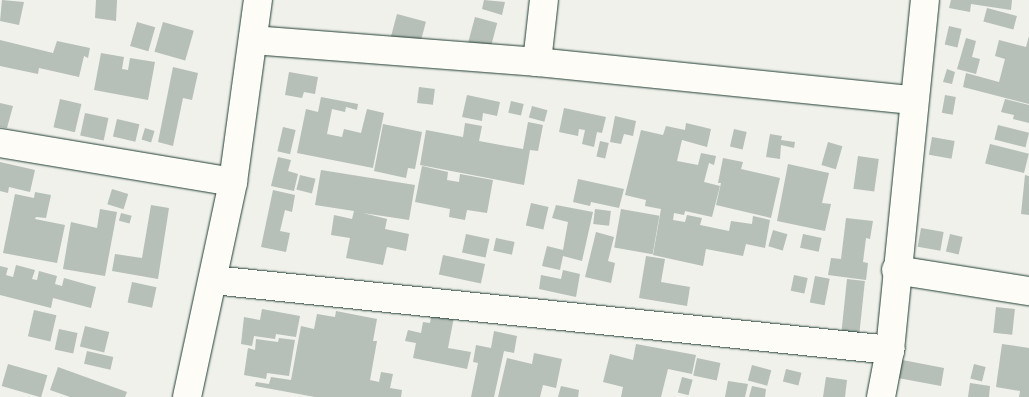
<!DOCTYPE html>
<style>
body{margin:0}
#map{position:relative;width:1029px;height:397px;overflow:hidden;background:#f0f1eb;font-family:Kalam,sans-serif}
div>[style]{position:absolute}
.building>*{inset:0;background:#b6bfb8;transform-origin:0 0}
.roads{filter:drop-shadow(0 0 1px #1f3d34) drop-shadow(0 0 1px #1f3d34)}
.street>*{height:28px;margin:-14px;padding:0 14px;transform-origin:14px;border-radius:14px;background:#fdfcf7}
span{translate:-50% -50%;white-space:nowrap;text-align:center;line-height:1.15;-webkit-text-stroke:4px #fdfcf7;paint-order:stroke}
</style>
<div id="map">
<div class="building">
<i style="clip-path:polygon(2px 0,24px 2px,19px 25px,0 21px)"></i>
<i style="clip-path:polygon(96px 0,117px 0,116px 21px,95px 18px)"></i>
<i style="clip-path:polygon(484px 0,505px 2px,502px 15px,482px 9px)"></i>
<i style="clip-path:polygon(951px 0,1012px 0,1011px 10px,971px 4px,970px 12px,949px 8px)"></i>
<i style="left:987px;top:8px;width:31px;height:14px;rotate:15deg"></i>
<i style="left:397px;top:14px;width:30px;height:25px;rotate:15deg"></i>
<i style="left:475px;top:17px;width:23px;height:28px;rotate:15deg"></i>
<i style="left:137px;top:22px;width:19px;height:25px;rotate:16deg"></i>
<i style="left:163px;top:22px;width:32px;height:31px;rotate:16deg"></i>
<i style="left:949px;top:26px;width:13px;height:19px;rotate:13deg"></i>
<i style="clip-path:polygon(1029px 36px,1029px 104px,963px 87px,966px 73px,999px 82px,1005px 59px,995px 56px,999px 40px,1026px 47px)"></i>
<i style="clip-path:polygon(966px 38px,976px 41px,972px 57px,980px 59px,976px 74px,957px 69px)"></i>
<i style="clip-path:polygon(0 40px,53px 53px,57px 41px,90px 48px,88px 58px,84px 56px,79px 77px,39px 68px,38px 74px,0 66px)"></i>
<i style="clip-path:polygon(101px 53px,124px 57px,122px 69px,128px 70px,130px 58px,155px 62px,148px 100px,94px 90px)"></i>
<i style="clip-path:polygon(173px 67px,198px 73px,192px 100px,183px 98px,173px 146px,158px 142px)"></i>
<i style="clip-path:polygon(947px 69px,955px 72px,952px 84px,943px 82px)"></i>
<i style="clip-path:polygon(289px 72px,318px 77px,315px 94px,304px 92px,302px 98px,285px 95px)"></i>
<i style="left:419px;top:87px;width:16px;height:16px;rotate:7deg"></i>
<i style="clip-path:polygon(467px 95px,500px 102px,497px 116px,483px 113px,482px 121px,462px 117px)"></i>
<i style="left:945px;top:95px;width:11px;height:18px;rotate:10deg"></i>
<i style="clip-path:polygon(321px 97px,358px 104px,357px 110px,346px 107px,345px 112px,332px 109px,327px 134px,342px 137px,344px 129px,361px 133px,367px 109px,384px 113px,373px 168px,297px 153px,306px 109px,318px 112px)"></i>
<i style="left:60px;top:99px;width:22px;height:29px;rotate:13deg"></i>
<i style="clip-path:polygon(1005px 99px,1029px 105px,1029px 123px,1013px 119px,1014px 115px,1001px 112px)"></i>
<i style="left:511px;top:101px;width:13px;height:12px;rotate:13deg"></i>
<i style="clip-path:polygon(0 103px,13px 106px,7px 128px,0 127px)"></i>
<i style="left:532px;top:106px;width:16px;height:12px;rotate:15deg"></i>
<i style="clip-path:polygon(564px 108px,606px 117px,602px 133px,597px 132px,594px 147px,582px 144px,585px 130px,579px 129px,578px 136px,559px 132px)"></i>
<i style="left:85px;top:113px;width:24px;height:23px;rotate:12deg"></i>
<i style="clip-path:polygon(615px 116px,636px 121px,633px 136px,624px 134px,621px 144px,610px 142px)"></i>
<i style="left:117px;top:119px;width:23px;height:18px;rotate:13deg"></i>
<i style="clip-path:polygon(528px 122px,543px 125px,538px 151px,530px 150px,524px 185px,420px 165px,426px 130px,463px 137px,465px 123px,482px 126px,479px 141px,523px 149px)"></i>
<i style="clip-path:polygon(686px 123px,711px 129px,707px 147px,682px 140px,677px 161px,698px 165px,701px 153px,716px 156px,714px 165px,709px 163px,704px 182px,720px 186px,712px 217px,685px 211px,684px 215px,674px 213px,673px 220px,685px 222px,687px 215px,702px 218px,700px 225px,729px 231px,731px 221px,752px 224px,753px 216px,770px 220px,765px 248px,746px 244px,743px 256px,706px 249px,703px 266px,653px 255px,661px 209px,645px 206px,646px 200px,625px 195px,641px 130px,663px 135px,666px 126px,685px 130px)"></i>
<i style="clip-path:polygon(383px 124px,422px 132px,415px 169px,408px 168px,406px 178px,374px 171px)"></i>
<i style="left:998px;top:125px;width:32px;height:15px;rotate:14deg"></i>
<i style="left:283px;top:127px;width:13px;height:25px;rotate:13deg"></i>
<i style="left:145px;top:128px;width:10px;height:12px;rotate:17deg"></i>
<i style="left:734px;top:129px;width:13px;height:18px;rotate:13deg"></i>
<i style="clip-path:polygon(770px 134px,782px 136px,781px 140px,795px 142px,794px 148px,781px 145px,780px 159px,766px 157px)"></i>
<i style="left:932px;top:137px;width:23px;height:18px;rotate:10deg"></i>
<i style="left:600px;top:141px;width:9px;height:16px;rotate:13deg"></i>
<i style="left:828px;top:142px;width:15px;height:24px;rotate:16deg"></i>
<i style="left:990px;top:144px;width:40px;height:20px;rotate:14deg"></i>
<i style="left:858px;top:156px;width:21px;height:33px;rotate:8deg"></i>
<i style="clip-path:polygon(278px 157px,291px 160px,288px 171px,298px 174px,294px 191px,271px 186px)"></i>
<i style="clip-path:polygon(723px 158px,743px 162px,741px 169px,780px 178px,771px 218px,716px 205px,721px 183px,718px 183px)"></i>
<i style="clip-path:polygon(0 162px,35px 170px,30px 192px,9px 187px,8px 193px,0 191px)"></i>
<i style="clip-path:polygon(788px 164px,829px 173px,822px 203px,831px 204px,825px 231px,777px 221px)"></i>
<i style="clip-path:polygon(422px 166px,448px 172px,447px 180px,459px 182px,460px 174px,493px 180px,487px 213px,467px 210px,465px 220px,449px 217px,450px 209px,415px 202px)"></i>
<i style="clip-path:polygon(321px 170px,415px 185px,409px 220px,363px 213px,387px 219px,385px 229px,409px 234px,406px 251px,387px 247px,383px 265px,346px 258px,350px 238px,331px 235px,334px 215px,352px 219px,354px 211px,315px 205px)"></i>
<i style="left:300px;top:175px;width:16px;height:15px;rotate:14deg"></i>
<i style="clip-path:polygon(1025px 175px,1029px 176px,1029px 215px,1021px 214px)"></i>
<i style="clip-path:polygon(578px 179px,624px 189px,619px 208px,591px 202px,590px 206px,573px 202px)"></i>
<i style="left:112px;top:189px;width:17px;height:16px;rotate:17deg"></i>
<i style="clip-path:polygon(273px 190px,295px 195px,292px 212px,285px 210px,280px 231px,290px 233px,286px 252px,261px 247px)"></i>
<i style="clip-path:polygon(35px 192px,51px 195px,46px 218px,36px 217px,35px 219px,65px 225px,57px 263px,3px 253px,15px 194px,34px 198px)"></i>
<i style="left:531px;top:203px;width:18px;height:23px;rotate:13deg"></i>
<i style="clip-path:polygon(151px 205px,169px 208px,158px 279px,112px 271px,115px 254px,142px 258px)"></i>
<i style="clip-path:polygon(556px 205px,593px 212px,582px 261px,563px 256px,560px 270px,542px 266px,547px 246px,563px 250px,568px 222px,552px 218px)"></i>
<i style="clip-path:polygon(100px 209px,117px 212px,105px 276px,63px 269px,71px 222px,97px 228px)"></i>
<i style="left:595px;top:209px;width:16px;height:15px;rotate:7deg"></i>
<i style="left:621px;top:209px;width:39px;height:39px;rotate:10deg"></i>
<i style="left:121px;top:213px;width:11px;height:8px;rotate:15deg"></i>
<i style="clip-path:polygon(846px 218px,873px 221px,870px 239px,866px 238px,863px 262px,868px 263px,866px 280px,828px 275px,831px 258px,841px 259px)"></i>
<i style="left:921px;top:228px;width:23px;height:19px;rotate:10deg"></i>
<i style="left:773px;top:230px;width:15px;height:17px;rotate:16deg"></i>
<i style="clip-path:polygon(596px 232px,614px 237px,608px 261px,615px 263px,611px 283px,585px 277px)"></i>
<i style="left:466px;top:234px;width:24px;height:19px;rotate:12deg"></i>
<i style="left:803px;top:234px;width:19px;height:14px;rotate:12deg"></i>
<i style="left:950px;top:234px;width:13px;height:18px;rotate:13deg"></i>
<i style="left:496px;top:238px;width:19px;height:13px;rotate:12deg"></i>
<i style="left:443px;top:255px;width:43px;height:20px;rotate:12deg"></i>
<i style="clip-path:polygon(646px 256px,665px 259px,661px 282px,690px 287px,687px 306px,639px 298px)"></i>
<i style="clip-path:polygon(16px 265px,35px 270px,32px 279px,37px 280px,39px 271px,57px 276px,55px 284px,62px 286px,64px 278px,96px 287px,91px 308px,53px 298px,51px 308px,0 295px,0 266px,8px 268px,6px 275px,13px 277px)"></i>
<i style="clip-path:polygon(563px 270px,580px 274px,576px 297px,539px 289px,541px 275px,561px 279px)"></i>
<i style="left:794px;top:275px;width:14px;height:16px;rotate:12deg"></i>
<i style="left:815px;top:276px;width:15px;height:27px;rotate:11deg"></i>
<i style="left:847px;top:279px;width:18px;height:53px;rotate:6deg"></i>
<i style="left:132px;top:282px;width:25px;height:21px;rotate:12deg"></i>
<i style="clip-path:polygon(433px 307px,455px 312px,448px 348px,471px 352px,467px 369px,413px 358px,416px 343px,405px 341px,408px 330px,421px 333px,423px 322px,430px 323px)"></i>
<i style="left:996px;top:307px;width:19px;height:26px;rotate:6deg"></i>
<i style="clip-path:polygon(262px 309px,300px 316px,296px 337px,276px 334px,275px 339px,254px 336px,252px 346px,241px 344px,244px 317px,260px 320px)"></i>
<i style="left:34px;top:310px;width:23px;height:27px;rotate:13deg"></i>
<i style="clip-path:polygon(336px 311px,377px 319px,373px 341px,377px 341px,370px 380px,379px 382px,381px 372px,393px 374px,390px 388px,402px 390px,401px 397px,315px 397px,255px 386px,256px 382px,269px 384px,271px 377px,291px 380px,301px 326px,314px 329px,317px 314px,335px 317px)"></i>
<i style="left:85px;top:326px;width:25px;height:21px;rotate:14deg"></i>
<i style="left:59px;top:329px;width:19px;height:21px;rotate:12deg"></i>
<i style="clip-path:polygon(494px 331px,517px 336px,514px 353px,504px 351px,494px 397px,471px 397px,478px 363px,473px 362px,476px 345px,491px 348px)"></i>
<i style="clip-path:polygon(279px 338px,295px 340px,289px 376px,267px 373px,266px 379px,244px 375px,248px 348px,255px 350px,256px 339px,278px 342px)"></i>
<i style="clip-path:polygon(636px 344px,696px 355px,692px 374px,668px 369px,661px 397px,621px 397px,623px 387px,603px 382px,610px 354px,633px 360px)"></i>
<i style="clip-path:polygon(1002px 344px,1029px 348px,1029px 397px,1019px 397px,1020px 391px,996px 387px)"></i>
<i style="left:87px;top:351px;width:27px;height:13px;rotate:13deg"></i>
<i style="clip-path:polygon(534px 353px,562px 359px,556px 388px,543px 385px,540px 397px,498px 397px,507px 358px,532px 364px)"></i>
<i style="left:697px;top:358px;width:24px;height:18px;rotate:12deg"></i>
<i style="clip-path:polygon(892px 358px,944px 368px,941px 386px,898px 378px)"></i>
<i style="left:8px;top:364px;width:41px;height:23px;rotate:16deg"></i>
<i style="left:974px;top:364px;width:12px;height:15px;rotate:14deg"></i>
<i style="left:752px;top:365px;width:20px;height:16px;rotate:15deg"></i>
<i style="clip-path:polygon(58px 367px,127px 392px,125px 397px,70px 397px,50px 390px)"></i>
<i style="left:786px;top:369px;width:16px;height:13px;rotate:14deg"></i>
<i style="left:682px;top:377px;width:11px;height:16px;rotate:15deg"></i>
<i style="clip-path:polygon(826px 377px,847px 380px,845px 397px,823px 397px)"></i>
<i style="clip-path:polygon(728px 381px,748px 384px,745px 397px,725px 397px)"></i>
<i style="clip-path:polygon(970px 383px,990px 386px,989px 397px,968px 397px)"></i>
<i style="clip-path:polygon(561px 386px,579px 390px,578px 397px,558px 397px)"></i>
<i style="clip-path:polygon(752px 386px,766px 389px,765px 397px,749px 397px)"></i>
</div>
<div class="roads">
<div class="street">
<i style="left:253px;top:40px;width:285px;rotate:4.4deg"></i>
<i style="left:537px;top:62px;width:378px;rotate:5.8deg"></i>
<i style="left:537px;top:62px;width:62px;rotate:-83.6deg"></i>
<i style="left:0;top:143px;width:236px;rotate:9.5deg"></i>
<i style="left:896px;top:270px;width:135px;rotate:9deg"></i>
<i style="left:213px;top:280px;width:681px;rotate:5.9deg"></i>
<i style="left:187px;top:397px;width:220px;rotate:-77.9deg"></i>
<i style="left:233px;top:182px;width:184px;rotate:-82.2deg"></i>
<i style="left:881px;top:397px;width:48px;rotate:-79.2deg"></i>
<i style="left:890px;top:350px;width:352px;rotate:-84.3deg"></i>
</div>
</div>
</div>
